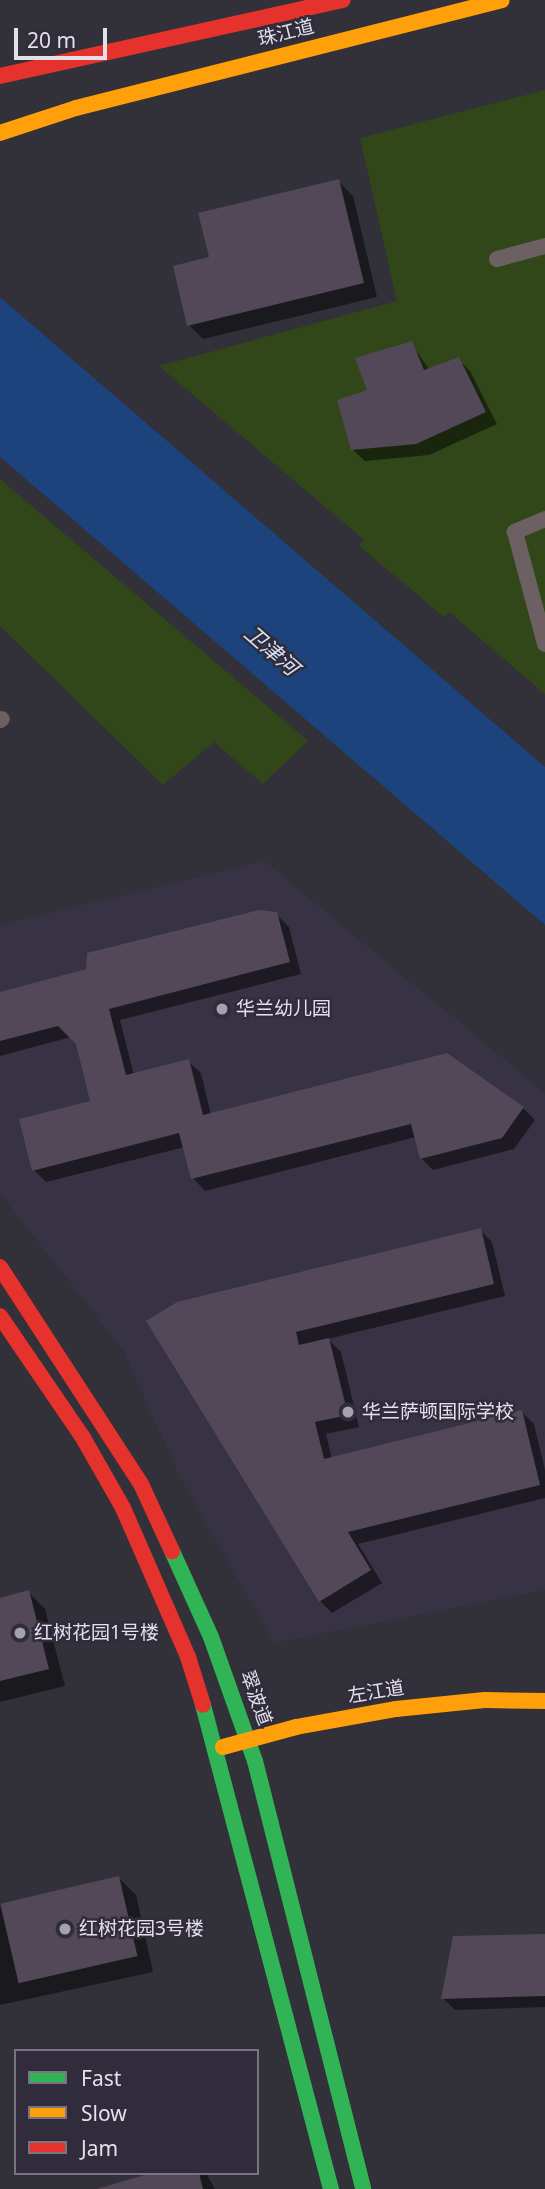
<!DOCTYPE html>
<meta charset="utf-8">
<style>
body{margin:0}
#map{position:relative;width:545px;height:2189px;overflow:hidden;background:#323038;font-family:"Noto Sans","Noto Sans SC",sans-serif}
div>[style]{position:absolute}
.built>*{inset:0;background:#383245}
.green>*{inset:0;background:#314719}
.water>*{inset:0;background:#1c437b}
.shadow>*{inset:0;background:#0007}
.building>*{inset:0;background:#524858;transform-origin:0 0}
.lane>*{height:16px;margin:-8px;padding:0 8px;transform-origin:8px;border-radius:8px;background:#6c6062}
.fast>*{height:16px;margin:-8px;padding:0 8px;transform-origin:8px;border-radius:8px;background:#30b455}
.slow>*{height:16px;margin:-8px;padding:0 8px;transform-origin:8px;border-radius:8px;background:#ff9f0a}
.jam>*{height:16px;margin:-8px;padding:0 8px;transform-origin:8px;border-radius:8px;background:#e5322d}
.dots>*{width:19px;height:19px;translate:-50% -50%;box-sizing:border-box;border:4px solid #312c3c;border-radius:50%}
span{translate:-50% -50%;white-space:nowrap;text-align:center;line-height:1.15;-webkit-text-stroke:5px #312c3c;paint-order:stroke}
.street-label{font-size:19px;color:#e3e0ea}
.poi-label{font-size:19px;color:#e3e0ea}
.left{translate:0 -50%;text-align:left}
.water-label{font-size:21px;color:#d5e2f4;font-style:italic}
.legend{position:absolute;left:14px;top:2049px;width:245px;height:126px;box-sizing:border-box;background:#312c3c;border:2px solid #787482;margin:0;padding:9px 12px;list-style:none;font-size:21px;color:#e3e0ea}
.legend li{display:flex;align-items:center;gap:14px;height:35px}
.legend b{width:35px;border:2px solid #787482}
.scale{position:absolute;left:14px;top:28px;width:93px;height:32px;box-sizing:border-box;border:4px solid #e3e0ea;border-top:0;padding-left:9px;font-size:21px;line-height:24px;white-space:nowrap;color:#e3e0ea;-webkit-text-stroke:5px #312c3c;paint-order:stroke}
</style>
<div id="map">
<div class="built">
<i style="clip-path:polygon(264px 861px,545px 1093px,545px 1590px,274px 1643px,178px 1473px,123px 1350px,0 1193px,0 925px)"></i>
</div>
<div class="green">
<i style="clip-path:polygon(545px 90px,545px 694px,449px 612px,444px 617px,359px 546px,363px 539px,159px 366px,397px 301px,360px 138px)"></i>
<i style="clip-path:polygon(0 479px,308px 741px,263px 784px,214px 742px,163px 785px,0 626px)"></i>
</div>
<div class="water">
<i style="clip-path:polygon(0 297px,545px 767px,545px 925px,0 457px)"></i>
</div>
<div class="shadow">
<i style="clip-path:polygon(338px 181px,353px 196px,377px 297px,203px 339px,189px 325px,211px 259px)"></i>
<i style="clip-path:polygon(411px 343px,429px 369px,458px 359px,470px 371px,497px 424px,429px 455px,365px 461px,352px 449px,369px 391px)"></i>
<i style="clip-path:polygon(276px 914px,289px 927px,301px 974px,120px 1020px,134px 1075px,188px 1061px,201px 1073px,211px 1115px,523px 1108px,535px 1120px,514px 1149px,433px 1170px,421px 1158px,416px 1137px,205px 1191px,193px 1178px,185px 1147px,46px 1182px,34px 1170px,92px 1102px,78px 1043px,71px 1037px,0 1056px,0 994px)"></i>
<i style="clip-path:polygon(480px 1230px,492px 1242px,505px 1296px,328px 1339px,341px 1352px,359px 1427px,326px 1434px,332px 1459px,522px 1412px,534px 1424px,545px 1470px,545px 1498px,358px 1544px,382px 1583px,332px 1613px,320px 1601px,148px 1321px)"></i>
<i style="clip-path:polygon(28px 1592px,45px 1609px,65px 1686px,0 1702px,0 1599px)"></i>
<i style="clip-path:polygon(119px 1878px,136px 1895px,153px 1972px,0 2005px,0 1903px)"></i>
<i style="clip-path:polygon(545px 1936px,545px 2007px,455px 2010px,443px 1998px)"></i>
<i style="clip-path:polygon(157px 2173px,206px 2173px,215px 2189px,101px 2189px)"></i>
</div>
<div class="building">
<i style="clip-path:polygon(339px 179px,364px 283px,187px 326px,173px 266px,209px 257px,198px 213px)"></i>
<i style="clip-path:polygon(412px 341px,424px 370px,459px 357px,486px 412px,416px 444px,351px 450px,337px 400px,367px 390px,355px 358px)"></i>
<i style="clip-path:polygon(259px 910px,277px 912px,290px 962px,109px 1009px,126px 1075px,189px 1059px,203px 1115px,447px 1053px,524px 1107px,502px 1138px,420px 1159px,411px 1124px,191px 1179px,179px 1133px,32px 1171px,19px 1119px,90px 1101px,76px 1044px,58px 1026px,0 1041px,0 992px,86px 969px,87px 953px)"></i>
<i style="clip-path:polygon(481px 1228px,494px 1284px,296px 1332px,299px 1345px,329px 1338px,348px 1415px,315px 1422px,324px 1459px,522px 1410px,540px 1485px,348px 1532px,371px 1570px,319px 1602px,146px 1321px,177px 1302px)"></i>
<i style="clip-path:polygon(29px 1590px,49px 1669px,0 1681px,0 1598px)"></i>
<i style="left:119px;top:1876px;width:82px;height:122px;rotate:77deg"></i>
<i style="clip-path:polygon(545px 1934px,545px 1996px,441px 1999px,453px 1936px)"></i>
<i style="clip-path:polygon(151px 2173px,199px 2173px,203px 2189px,97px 2189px)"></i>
</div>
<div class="lane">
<i style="left:497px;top:259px;width:50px;rotate:-15.2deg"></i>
<i style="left:545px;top:519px;width:33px;rotate:157deg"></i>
<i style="left:515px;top:532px;width:116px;rotate:75deg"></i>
<i style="left:0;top:720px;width:2px;rotate:-27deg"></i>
</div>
<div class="fast">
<i style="left:172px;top:1551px;width:94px;rotate:65.6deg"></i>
<i style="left:211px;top:1637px;width:132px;rotate:70.5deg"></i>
<i style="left:255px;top:1761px;width:441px;rotate:75.8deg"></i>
<i style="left:203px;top:1705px;width:501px;rotate:75.19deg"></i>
</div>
<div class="slow">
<i style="left:0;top:133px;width:80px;rotate:-18.2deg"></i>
<i style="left:76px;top:108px;width:439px;rotate:-14.2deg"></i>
<i style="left:223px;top:1747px;width:76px;rotate:-15.3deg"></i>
<i style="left:296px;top:1727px;width:102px;rotate:-10.2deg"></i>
<i style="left:396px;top:1709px;width:89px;rotate:-5.8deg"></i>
<i style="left:485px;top:1700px;width:60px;rotate:1deg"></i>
</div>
<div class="jam">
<i style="left:0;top:76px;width:351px;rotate:-12.5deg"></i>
<i style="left:0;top:1267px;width:259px;rotate:57deg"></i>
<i style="left:141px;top:1484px;width:74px;rotate:65.2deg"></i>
<i style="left:0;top:1316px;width:145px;rotate:55.7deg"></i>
<i style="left:82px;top:1436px;width:83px;rotate:60.3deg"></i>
<i style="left:123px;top:1508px;width:163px;rotate:66.4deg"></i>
<i style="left:188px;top:1657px;width:50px;rotate:72.6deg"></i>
</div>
<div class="dots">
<i style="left:222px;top:1009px;background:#a5a2ac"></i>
<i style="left:348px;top:1412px;background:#a5a2ac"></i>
<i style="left:20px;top:1633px;background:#a5a2ac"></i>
<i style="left:65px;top:1929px;background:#a5a2ac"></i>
</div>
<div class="street-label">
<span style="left:286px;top:33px;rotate:-14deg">珠江道</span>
<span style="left:376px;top:1692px;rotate:-9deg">左江道</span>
<span style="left:256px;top:1698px;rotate:70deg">翠波道</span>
</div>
<div class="poi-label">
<span class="left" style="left:236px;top:1009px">华兰幼儿园</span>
<span class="left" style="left:362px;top:1412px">华兰萨顿国际学校</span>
<span class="left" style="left:34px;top:1633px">红树花园1号楼</span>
<span class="left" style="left:79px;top:1929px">红树花园3号楼</span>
</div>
<div class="water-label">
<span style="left:272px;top:650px;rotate:41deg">卫津河</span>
</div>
<ul class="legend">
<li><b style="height:9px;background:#30b455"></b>Fast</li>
<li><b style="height:9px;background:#ff9f0a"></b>Slow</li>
<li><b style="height:9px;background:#e5322d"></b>Jam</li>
</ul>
<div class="scale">20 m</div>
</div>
